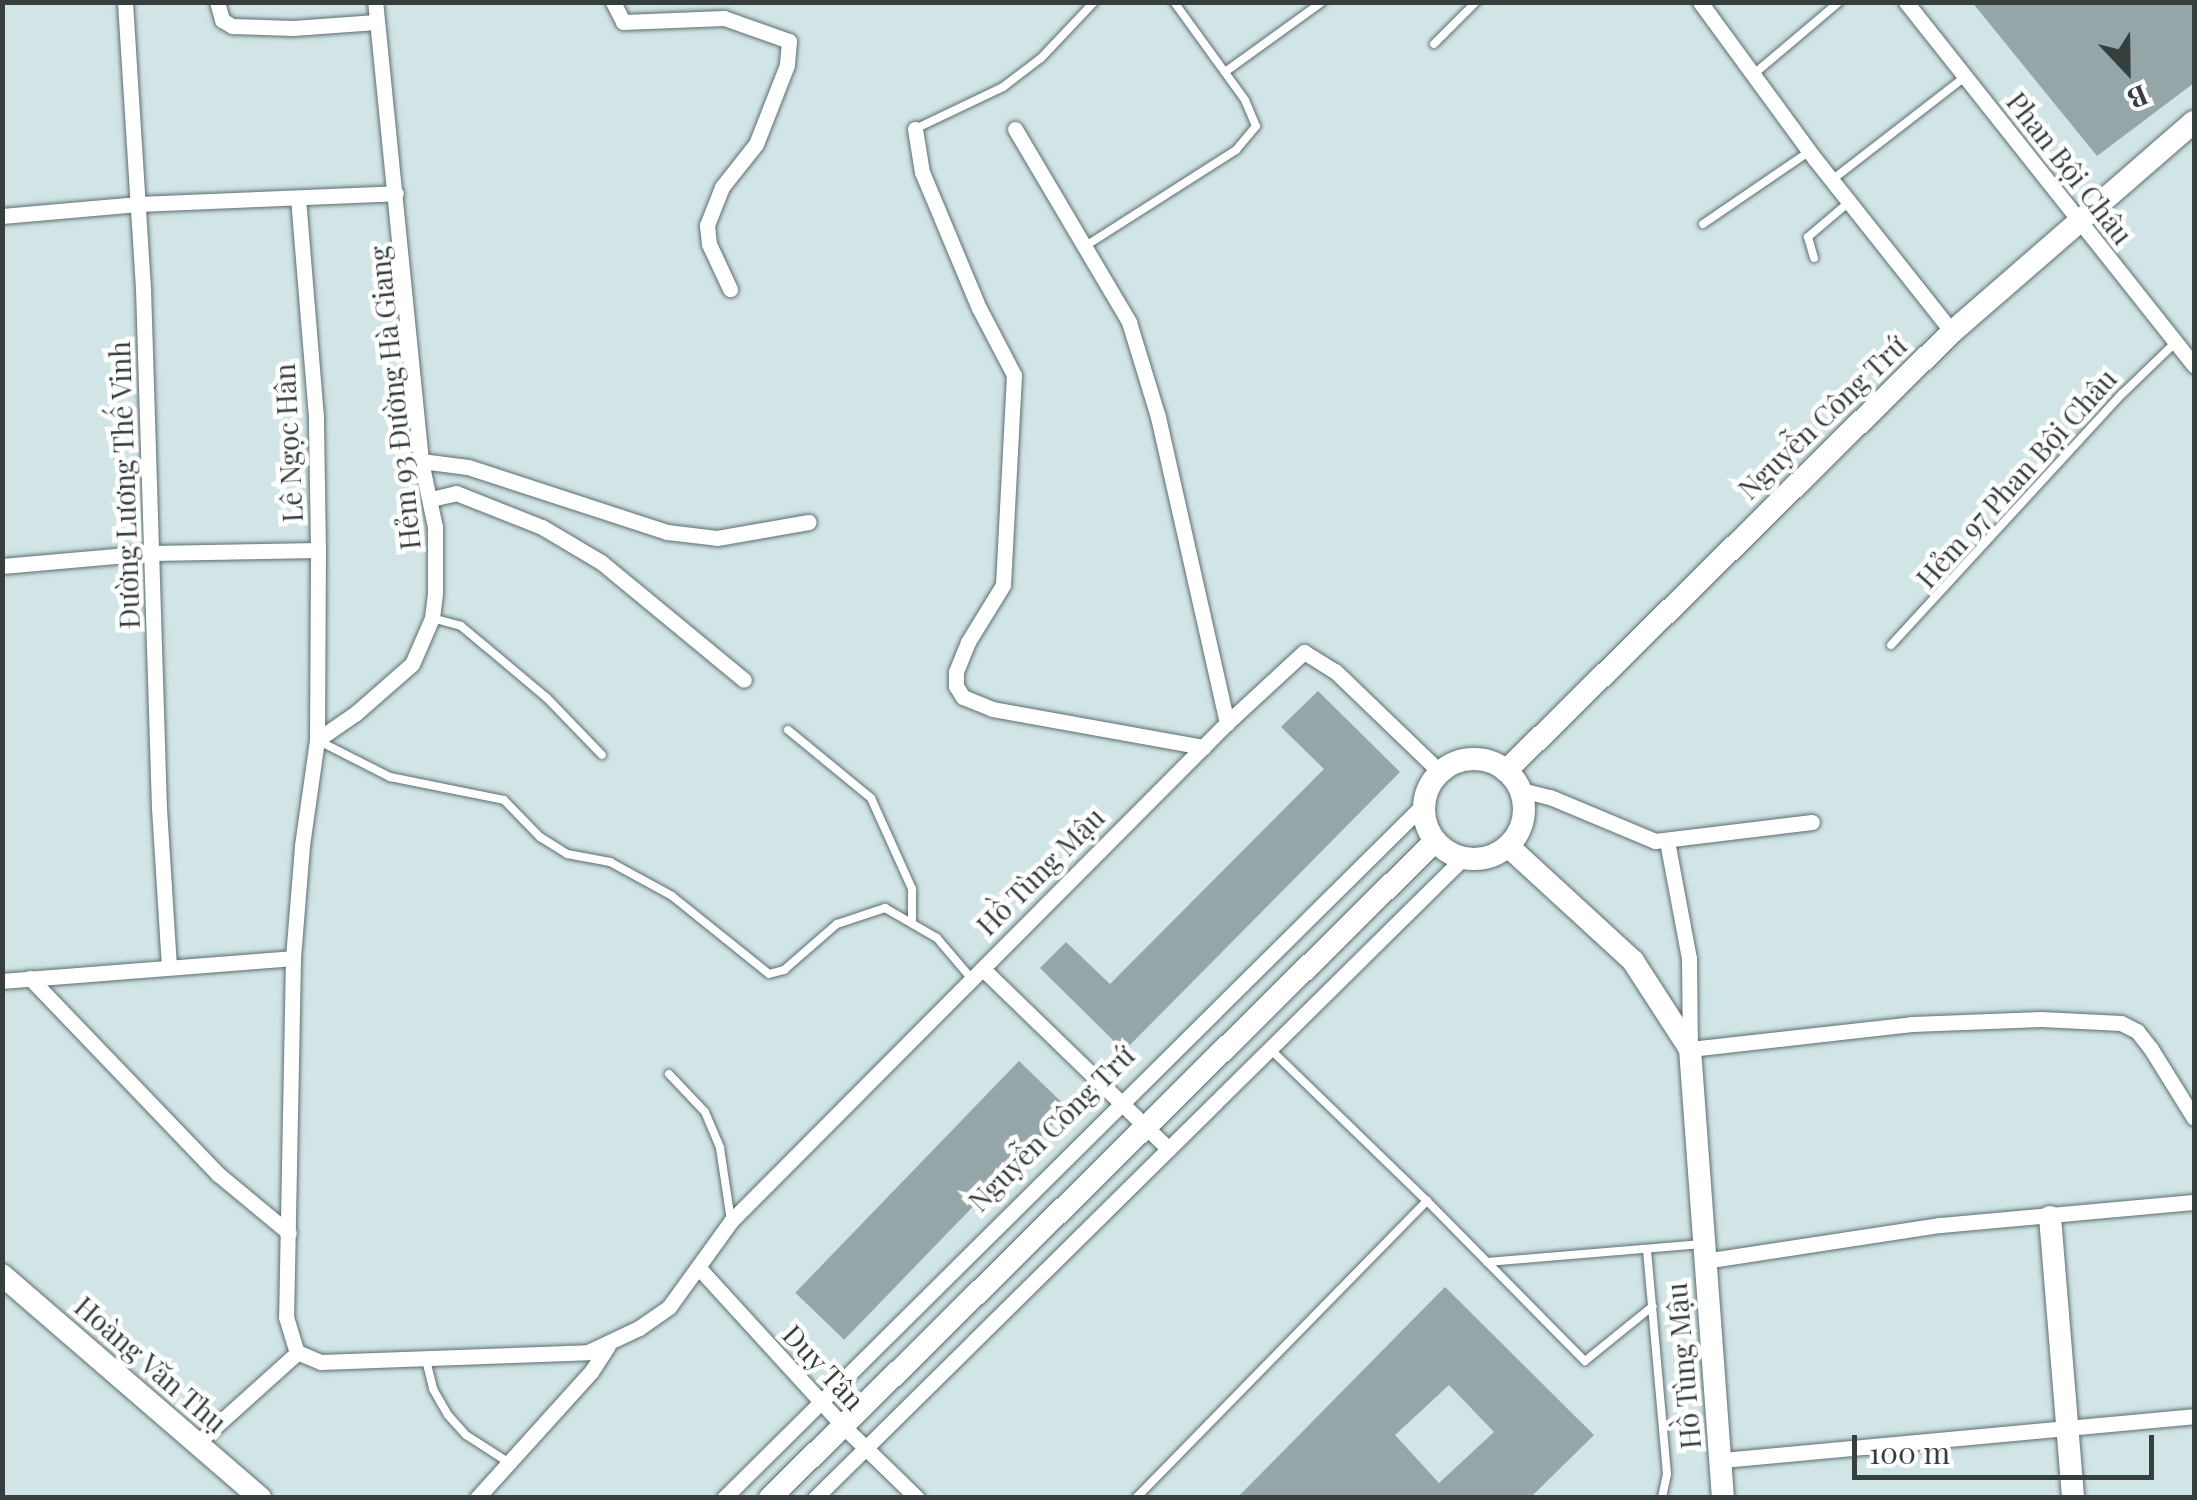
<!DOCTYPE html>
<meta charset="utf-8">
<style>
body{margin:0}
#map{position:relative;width:2197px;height:1500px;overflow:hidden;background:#d1e4e6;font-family:"Playfair Display",serif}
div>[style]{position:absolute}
.building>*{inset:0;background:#94a6a7;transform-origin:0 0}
.roads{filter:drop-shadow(0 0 2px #5d6e6f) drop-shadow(0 0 2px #5d6e6f)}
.lane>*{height:8px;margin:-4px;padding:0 4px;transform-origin:4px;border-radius:4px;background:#fff}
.street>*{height:15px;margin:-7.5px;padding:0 7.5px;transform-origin:7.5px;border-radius:7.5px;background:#fff}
.secondary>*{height:22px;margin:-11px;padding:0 11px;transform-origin:11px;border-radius:11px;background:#fff}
.secondary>.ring{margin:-11px;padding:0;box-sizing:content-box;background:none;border:22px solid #fff;border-radius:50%}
span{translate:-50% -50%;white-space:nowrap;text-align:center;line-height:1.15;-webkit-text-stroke:9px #fff;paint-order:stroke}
.street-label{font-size:28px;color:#363e3e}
.frame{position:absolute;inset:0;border:5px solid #363e3e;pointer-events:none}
.north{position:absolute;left:2077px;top:20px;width:100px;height:100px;-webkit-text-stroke:8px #fff;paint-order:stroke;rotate:158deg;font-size:28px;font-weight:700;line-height:40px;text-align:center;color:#363e3e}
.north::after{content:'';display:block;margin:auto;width:35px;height:45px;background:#363e3e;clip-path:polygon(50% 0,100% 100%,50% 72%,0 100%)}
.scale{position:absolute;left:1852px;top:1435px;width:302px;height:45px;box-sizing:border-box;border:5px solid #363e3e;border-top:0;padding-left:12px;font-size:30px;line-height:35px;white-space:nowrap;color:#363e3e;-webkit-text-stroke:8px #fff;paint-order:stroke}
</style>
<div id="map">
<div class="building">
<i style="clip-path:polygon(1972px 2px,2194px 2px,2194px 83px,2097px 156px)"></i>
<i style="clip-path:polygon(1318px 691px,1400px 772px,1124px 1051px,1040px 968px,1066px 942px,1110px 984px,1324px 769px,1281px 727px)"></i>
<i style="left:1019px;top:1061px;width:68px;height:322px;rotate:44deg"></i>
<i style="clip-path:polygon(evenodd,1445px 1287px,1594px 1435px,1530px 1498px,1237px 1498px,1445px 1287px,1449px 1385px,1494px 1432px,1439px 1483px,1395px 1435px,1449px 1385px)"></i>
</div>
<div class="roads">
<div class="lane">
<i style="left:1434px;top:44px;width:59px;rotate:-45deg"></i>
<i style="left:1225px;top:72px;width:120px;rotate:-35.8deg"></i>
<i style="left:1755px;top:73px;width:110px;rotate:-40.2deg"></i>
<i style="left:915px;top:129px;width:98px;rotate:-25.5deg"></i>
<i style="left:1003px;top:87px;width:48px;rotate:-37.3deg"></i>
<i style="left:1041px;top:58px;width:77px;rotate:-46.6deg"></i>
<i style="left:1832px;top:180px;width:168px;rotate:-37.8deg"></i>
<i style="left:1703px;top:224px;width:130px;rotate:-34.3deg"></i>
<i style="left:1087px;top:245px;width:177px;rotate:-32.5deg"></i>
<i style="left:1236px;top:150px;width:31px;rotate:-50deg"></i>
<i style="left:1256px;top:126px;width:28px;rotate:-113deg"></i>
<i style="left:1245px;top:100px;width:121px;rotate:-125.9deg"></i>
<i style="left:1814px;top:258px;width:22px;rotate:-106deg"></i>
<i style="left:1808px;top:237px;width:54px;rotate:-40.5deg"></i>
<i style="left:432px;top:618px;width:30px;rotate:15deg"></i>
<i style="left:461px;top:626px;width:31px;rotate:40deg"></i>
<i style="left:485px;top:646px;width:81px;rotate:40deg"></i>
<i style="left:547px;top:698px;width:79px;rotate:46deg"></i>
<i style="left:1891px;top:645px;width:341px;rotate:-47.4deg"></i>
<i style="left:2122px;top:394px;width:75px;rotate:-43.9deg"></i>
<i style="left:788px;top:730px;width:107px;rotate:39.3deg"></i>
<i style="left:871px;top:798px;width:100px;rotate:65.7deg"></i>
<i style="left:912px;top:889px;width:34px;rotate:90deg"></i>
<i style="left:317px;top:740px;width:82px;rotate:26.9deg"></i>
<i style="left:390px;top:777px;width:116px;rotate:11.4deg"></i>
<i style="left:504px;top:800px;width:52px;rotate:45.8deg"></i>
<i style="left:540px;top:837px;width:32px;rotate:32deg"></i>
<i style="left:567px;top:854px;width:44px;rotate:10.5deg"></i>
<i style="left:610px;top:862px;width:71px;rotate:28.7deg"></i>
<i style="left:672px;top:896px;width:124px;rotate:38.8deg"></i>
<i style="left:769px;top:974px;width:16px;rotate:-15deg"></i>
<i style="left:784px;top:970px;width:70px;rotate:-41deg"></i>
<i style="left:837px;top:924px;width:51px;rotate:-18.4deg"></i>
<i style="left:885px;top:908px;width:60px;rotate:30deg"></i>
<i style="left:937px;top:938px;width:52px;rotate:49.6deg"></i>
<i style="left:1270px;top:1049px;width:219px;rotate:44.1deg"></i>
<i style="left:669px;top:1074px;width:52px;rotate:46.5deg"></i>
<i style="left:705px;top:1112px;width:39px;rotate:67deg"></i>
<i style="left:720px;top:1148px;width:74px;rotate:81.4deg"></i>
<i style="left:1647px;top:1250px;width:225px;rotate:84.9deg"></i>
<i style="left:1667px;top:1474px;width:25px;rotate:102deg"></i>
<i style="left:1487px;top:1262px;width:216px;rotate:-4.8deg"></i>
<i style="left:426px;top:1360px;width:30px;rotate:76deg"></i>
<i style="left:433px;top:1389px;width:30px;rotate:60deg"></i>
<i style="left:448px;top:1415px;width:27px;rotate:48deg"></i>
<i style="left:466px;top:1435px;width:50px;rotate:32.7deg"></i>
<i style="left:1136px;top:1498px;width:416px;rotate:-45.6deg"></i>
<i style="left:1427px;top:1201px;width:225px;rotate:45.4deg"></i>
<i style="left:1585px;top:1361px;width:87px;rotate:-39deg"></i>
</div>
<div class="street">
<i style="left:125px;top:2px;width:287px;rotate:86.4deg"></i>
<i style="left:143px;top:288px;width:520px;rotate:88.24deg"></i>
<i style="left:159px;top:808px;width:159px;rotate:86.4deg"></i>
<i style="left:217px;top:2px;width:19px;rotate:74deg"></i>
<i style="left:222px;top:20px;width:12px;rotate:31deg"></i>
<i style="left:232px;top:26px;width:61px;rotate:1.9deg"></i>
<i style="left:293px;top:28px;width:83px;rotate:-4.1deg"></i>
<i style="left:613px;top:2px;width:22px;rotate:63deg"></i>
<i style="left:623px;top:22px;width:101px;rotate:-2.3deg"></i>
<i style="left:724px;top:18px;width:69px;rotate:19.5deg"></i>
<i style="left:789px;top:41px;width:24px;rotate:95deg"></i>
<i style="left:787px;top:65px;width:85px;rotate:111.4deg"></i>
<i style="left:756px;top:144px;width:55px;rotate:128.3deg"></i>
<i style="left:722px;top:187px;width:41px;rotate:111.5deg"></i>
<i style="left:707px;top:225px;width:19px;rotate:84deg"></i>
<i style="left:709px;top:244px;width:50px;rotate:65deg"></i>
<i style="left:1700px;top:2px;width:195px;rotate:53.8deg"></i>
<i style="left:1815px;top:159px;width:221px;rotate:51.6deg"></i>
<i style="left:1906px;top:2px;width:464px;rotate:51.6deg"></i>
<i style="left:915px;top:129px;width:44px;rotate:80.8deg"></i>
<i style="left:922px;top:172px;width:147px;rotate:67.3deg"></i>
<i style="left:979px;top:308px;width:76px;rotate:62.4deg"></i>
<i style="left:1014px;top:375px;width:210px;rotate:93deg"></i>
<i style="left:1003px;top:585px;width:67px;rotate:121.6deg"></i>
<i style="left:968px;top:642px;width:32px;rotate:112deg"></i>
<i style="left:956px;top:672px;width:14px;rotate:90deg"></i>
<i style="left:956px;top:686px;width:13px;rotate:58deg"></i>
<i style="left:963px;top:697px;width:31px;rotate:22deg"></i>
<i style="left:992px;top:709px;width:215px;rotate:10.2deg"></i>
<i style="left:1015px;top:129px;width:224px;rotate:59.4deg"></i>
<i style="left:1129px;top:322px;width:99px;rotate:73deg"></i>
<i style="left:1158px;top:417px;width:314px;rotate:77.3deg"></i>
<i style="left:2px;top:216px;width:137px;rotate:-5deg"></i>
<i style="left:138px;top:204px;width:258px;rotate:-2.4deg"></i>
<i style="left:421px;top:461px;width:47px;rotate:7.3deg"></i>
<i style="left:468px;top:467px;width:209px;rotate:18.1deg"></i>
<i style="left:667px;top:532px;width:50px;rotate:6.8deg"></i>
<i style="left:717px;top:538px;width:93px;rotate:-9.9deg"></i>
<i style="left:431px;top:499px;width:26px;rotate:-13deg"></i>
<i style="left:456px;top:493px;width:92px;rotate:21.6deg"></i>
<i style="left:542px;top:527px;width:69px;rotate:30.7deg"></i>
<i style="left:601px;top:562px;width:185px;rotate:39.5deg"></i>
<i style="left:318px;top:550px;width:190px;rotate:90.3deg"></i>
<i style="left:317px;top:740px;width:107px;rotate:98.1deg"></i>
<i style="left:302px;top:846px;width:112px;rotate:94.6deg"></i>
<i style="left:293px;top:958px;width:359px;rotate:91.1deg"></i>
<i style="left:286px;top:1317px;width:37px;rotate:73deg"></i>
<i style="left:297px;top:1352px;width:26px;rotate:23deg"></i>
<i style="left:321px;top:1362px;width:267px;rotate:-2.1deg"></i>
<i style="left:588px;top:1352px;width:56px;rotate:-25.2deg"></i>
<i style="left:639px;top:1328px;width:37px;rotate:-35deg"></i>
<i style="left:669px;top:1307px;width:106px;rotate:-54.2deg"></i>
<i style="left:731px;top:1221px;width:703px;rotate:-45.12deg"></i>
<i style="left:1227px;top:723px;width:105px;rotate:-42.7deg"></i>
<i style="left:1304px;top:652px;width:36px;rotate:32deg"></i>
<i style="left:1335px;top:671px;width:146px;rotate:43.9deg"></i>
<i style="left:2px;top:566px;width:151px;rotate:-5deg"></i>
<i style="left:152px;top:553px;width:166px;rotate:-1deg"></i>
<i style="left:318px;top:550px;width:133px;rotate:-90.9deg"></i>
<i style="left:316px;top:417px;width:219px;rotate:-94.7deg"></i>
<i style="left:317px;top:740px;width:47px;rotate:-34.7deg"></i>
<i style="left:356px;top:713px;width:74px;rotate:-41.2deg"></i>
<i style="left:412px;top:664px;width:50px;rotate:-66.5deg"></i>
<i style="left:432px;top:618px;width:25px;rotate:-83deg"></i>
<i style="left:435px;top:593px;width:66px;rotate:-90deg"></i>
<i style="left:435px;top:527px;width:67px;rotate:-102deg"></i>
<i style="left:421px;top:461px;width:461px;rotate:-95.7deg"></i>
<i style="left:1521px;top:790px;width:30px;rotate:14deg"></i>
<i style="left:1550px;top:797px;width:114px;rotate:22.7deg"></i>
<i style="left:1655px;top:841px;width:158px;rotate:-6.9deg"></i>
<i style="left:1667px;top:841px;width:119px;rotate:79.4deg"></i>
<i style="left:1689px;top:958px;width:91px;rotate:89.4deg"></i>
<i style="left:1690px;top:1049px;width:223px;rotate:-6.4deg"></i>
<i style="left:1912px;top:1024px;width:129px;rotate:-2.2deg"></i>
<i style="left:2041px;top:1019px;width:80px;rotate:2.9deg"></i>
<i style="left:2121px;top:1023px;width:18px;rotate:27deg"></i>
<i style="left:2137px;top:1031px;width:23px;rotate:52deg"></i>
<i style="left:2151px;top:1049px;width:81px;rotate:58.1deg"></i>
<i style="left:984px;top:970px;width:257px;rotate:44.1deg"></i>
<i style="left:30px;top:978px;width:272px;rotate:46.2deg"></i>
<i style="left:218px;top:1174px;width:92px;rotate:39.7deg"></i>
<i style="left:2px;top:981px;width:292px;rotate:-4.5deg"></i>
<i style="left:1704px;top:1261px;width:239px;rotate:-8.7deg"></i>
<i style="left:1940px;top:1225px;width:255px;rotate:-5.2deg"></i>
<i style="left:698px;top:1267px;width:217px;rotate:47.6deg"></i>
<i style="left:844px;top:1427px;width:102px;rotate:44.2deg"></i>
<i style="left:197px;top:1443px;width:136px;rotate:-42deg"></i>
<i style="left:1722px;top:1460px;width:474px;rotate:-5.3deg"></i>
<i style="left:477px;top:1498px;width:170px;rotate:-47.9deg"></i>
<i style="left:591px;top:1372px;width:31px;rotate:-57deg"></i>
<i style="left:724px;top:1498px;width:986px;rotate:-44.75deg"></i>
<i style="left:815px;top:1498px;width:911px;rotate:-44.64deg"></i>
</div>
<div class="secondary">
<i class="ring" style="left:1424px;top:759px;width:78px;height:78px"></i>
<i style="left:1506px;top:771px;width:626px;rotate:-44.55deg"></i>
<i style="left:1952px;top:332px;width:320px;rotate:-41deg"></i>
<i style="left:1508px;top:846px;width:170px;rotate:42.6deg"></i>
<i style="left:1633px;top:961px;width:105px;rotate:57.1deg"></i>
<i style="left:1690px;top:1049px;width:450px;rotate:85.8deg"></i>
<i style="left:2050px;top:1217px;width:282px;rotate:85.3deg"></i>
<i style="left:2px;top:1275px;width:341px;rotate:40.8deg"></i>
<i style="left:770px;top:1498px;width:935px;rotate:-44.65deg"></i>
</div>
</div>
<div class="street-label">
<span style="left:2070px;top:168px;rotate:52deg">Phan Bội Châu</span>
<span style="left:394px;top:398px;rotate:-96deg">Hẻm 93 Đường Hà Giang</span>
<span style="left:1822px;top:417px;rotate:-44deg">Nguyễn Công Trứ</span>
<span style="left:288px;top:443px;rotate:-93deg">Lê Ngọc Hân</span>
<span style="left:2016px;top:478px;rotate:-48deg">Hẻm 97 Phan Bội Châu</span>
<span style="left:124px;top:485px;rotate:-92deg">Đường Lương Thế Vinh</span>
<span style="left:1040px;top:871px;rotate:-45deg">Hồ Tùng Mậu</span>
<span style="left:1051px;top:1128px;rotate:-45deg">Nguyễn Công Trứ</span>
<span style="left:151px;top:1364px;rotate:41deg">Hoàng Văn Thụ</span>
<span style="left:1683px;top:1366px;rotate:-95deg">Hồ Tùng Mậu</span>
<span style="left:824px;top:1367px;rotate:47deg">Duy Tân</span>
</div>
<div class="frame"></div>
<div class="north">B</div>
<div class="scale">100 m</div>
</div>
